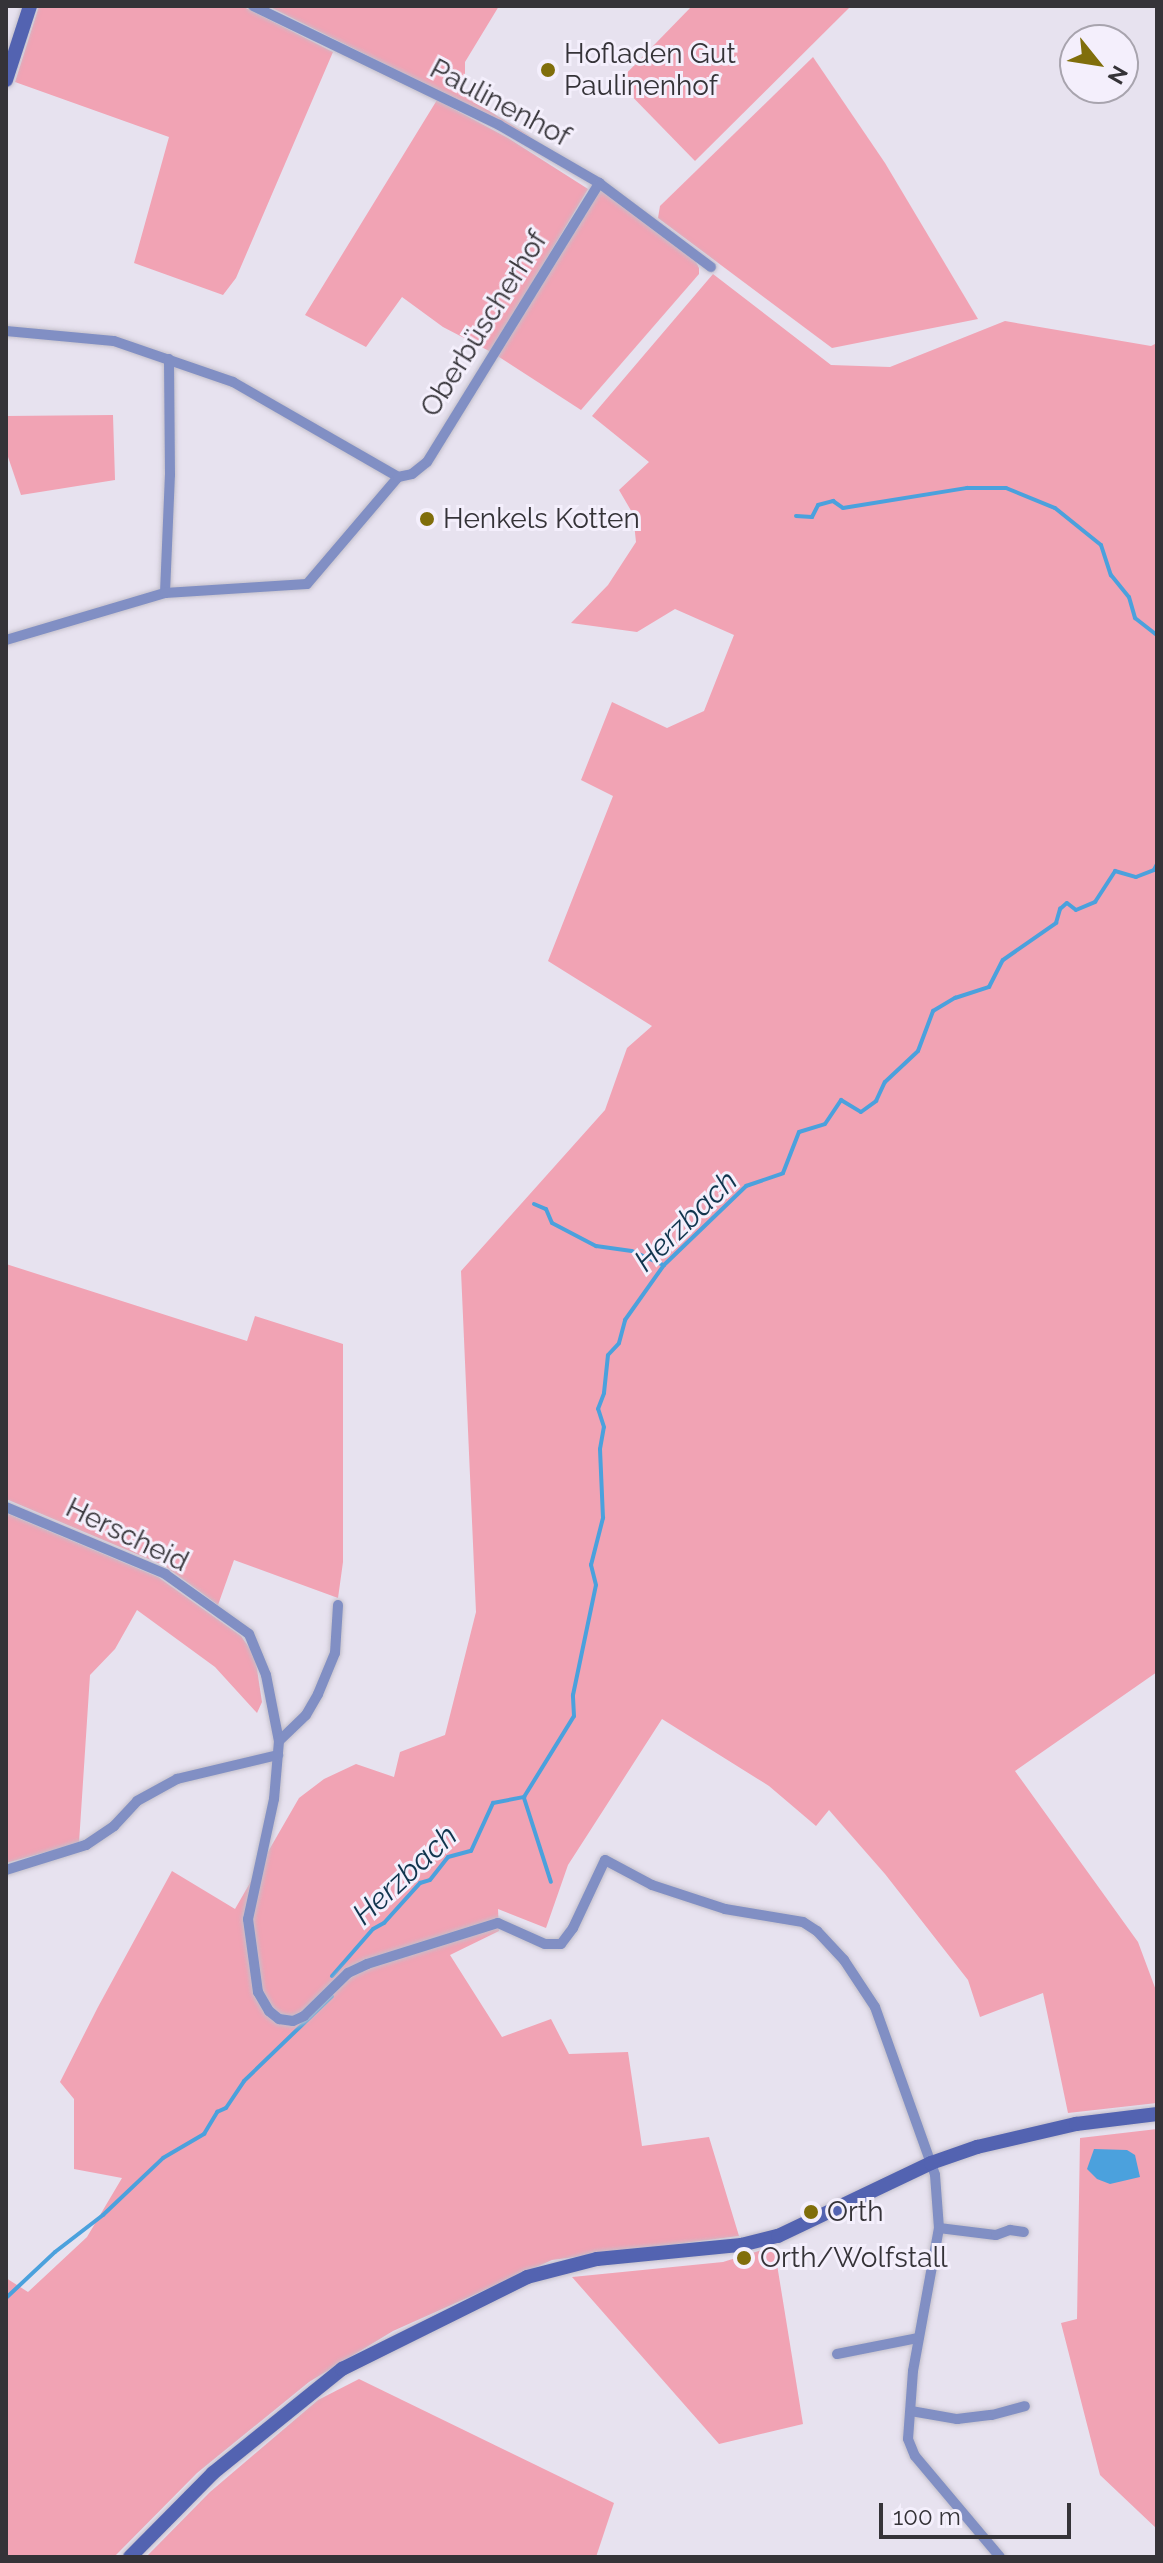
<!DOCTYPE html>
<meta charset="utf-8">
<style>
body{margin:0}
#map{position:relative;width:1163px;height:2563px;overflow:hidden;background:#e7e2ef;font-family:Raleway,sans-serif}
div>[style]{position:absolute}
.green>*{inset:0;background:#f1a3b4}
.water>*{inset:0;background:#4ba1dd}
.stream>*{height:4px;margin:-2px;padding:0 2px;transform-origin:2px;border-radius:2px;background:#4ba1dd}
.roads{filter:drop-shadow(0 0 2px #c3bfca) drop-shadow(0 0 2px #c3bfca)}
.street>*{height:10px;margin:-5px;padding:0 5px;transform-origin:5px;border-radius:5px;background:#818fc4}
.secondary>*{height:14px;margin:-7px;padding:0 7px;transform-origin:7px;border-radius:7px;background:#5363b1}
.dots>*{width:22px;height:22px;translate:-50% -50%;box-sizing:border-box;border:4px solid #f4effc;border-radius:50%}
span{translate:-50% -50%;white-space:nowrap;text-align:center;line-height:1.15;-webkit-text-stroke:6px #f4effc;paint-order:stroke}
.poi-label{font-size:28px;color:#353338}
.left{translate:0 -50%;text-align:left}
.street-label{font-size:28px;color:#353338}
.water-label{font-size:30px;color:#11354e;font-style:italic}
.frame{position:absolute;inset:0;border:8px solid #353338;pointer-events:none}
.north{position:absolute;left:1059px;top:24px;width:80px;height:80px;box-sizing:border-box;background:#f4effc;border:2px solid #a8a4ae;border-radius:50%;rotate:120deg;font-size:22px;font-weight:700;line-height:32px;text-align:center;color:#353338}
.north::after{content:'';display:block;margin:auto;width:28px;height:36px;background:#806e0b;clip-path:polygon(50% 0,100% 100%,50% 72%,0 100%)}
.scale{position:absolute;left:879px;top:2503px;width:192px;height:36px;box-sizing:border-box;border:4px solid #353338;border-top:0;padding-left:10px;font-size:24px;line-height:28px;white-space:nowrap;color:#353338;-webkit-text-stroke:6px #f4effc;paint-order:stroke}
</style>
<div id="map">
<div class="green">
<i style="clip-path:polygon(39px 6px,242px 6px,333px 52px,236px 278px,223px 295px,134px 263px,169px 137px,15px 82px)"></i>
<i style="clip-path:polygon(268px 6px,499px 6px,465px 62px,465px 96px,533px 138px)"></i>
<i style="clip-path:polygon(692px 6px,851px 6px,695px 161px,618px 82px)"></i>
<i style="clip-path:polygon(813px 57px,885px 163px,978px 319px,832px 348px,658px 218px,660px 206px)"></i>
<i style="clip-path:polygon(437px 100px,508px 138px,588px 189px,491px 352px,443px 327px,402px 297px,366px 347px,305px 315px)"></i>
<i style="clip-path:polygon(599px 186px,695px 260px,699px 268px,699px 274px,581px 410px,496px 355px)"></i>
<i style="clip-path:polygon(713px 274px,831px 365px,890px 367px,1005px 321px,1151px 346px,1157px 343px,1157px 1672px,1015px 1771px,1138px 1942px,1157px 1993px,1157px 2103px,1068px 2113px,1043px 1993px,980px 2017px,968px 1980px,885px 1874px,829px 1810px,816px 1826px,769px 1786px,662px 1719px,568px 1865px,546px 1928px,498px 1909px,499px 1931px,450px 1955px,502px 2037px,551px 2019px,569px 2054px,628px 2052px,642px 2146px,709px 2137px,739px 2236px,552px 2260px,393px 2331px,309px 2382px,197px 2473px,114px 2557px,6px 2557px,6px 2278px,28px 2292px,87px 2237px,122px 2178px,74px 2169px,74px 2099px,60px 2082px,98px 2007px,172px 1871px,235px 1909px,299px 1798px,324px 1779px,356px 1764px,394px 1777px,400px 1752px,445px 1735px,476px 1612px,461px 1271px,605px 1110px,627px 1048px,652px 1026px,548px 961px,613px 796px,581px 780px,612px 702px,667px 728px,704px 711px,734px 635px,675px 609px,637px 632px,571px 623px,608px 585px,636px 542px,633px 514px,619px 490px,649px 462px,592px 416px)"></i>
<i style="clip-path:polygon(113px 415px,115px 480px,21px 495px,6px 451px,6px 416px)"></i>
<i style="clip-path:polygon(6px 1264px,247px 1341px,255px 1316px,343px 1344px,343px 1562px,338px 1598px,234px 1560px,218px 1605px,165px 1566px,6px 1499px)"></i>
<i style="clip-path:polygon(6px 1513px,158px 1577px,241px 1636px,255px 1656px,262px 1702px,257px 1713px,215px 1667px,137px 1610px,115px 1649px,90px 1675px,79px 1843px,6px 1863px)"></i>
<i style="clip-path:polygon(1157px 2129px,1157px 2529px,1100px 2475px,1061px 2323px,1077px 2319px,1080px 2138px)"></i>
<i style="clip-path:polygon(774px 2246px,803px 2424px,719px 2444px,572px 2277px,723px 2262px)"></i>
<i style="clip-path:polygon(359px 2379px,614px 2503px,596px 2557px,146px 2557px,210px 2492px,318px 2400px)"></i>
</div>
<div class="water">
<i style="clip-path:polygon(1094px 2149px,1127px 2150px,1135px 2155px,1140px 2177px,1110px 2184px,1097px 2179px,1087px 2169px)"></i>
</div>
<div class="stream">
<i style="left:796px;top:516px;width:16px;rotate:4deg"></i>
<i style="left:812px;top:517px;width:13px;rotate:-63deg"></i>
<i style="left:818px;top:505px;width:16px;rotate:-15deg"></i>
<i style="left:833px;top:501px;width:12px;rotate:35deg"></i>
<i style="left:843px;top:508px;width:126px;rotate:-9.2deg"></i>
<i style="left:967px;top:488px;width:39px"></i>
<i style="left:1006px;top:488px;width:53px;rotate:22.2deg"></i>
<i style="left:1055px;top:508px;width:59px;rotate:38.8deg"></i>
<i style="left:1101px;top:545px;width:32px;rotate:72deg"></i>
<i style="left:1111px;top:575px;width:28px;rotate:51deg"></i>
<i style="left:1129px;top:597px;width:22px;rotate:74deg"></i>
<i style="left:1135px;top:618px;width:28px;rotate:38deg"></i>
<i style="left:534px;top:1204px;width:13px;rotate:23deg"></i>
<i style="left:546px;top:1209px;width:15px;rotate:67deg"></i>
<i style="left:552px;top:1223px;width:50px;rotate:27.6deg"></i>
<i style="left:596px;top:1246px;width:36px;rotate:8deg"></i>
<i style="left:632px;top:1251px;width:35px;rotate:24deg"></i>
<i style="left:524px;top:1798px;width:88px;rotate:72.2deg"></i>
<i style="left:332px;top:1976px;width:62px;rotate:-48.9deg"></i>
<i style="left:373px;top:1929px;width:13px;rotate:-29deg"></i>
<i style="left:384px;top:1923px;width:54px;rotate:-48deg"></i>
<i style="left:420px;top:1883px;width:10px;rotate:-17deg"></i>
<i style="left:430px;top:1880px;width:29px;rotate:-52deg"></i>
<i style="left:448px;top:1857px;width:24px;rotate:-15deg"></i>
<i style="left:471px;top:1851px;width:53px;rotate:-65.4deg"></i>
<i style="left:493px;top:1803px;width:32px;rotate:-11deg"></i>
<i style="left:524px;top:1797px;width:95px;rotate:-58.3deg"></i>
<i style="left:574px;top:1716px;width:21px;rotate:-93deg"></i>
<i style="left:573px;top:1695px;width:112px;rotate:-78.2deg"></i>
<i style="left:596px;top:1585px;width:21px;rotate:-104deg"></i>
<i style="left:591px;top:1565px;width:49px;rotate:-75.7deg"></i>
<i style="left:603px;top:1518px;width:69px;rotate:-92.5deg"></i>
<i style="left:600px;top:1449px;width:22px;rotate:-80deg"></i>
<i style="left:604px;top:1427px;width:19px;rotate:-108deg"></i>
<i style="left:598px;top:1409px;width:17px;rotate:-69deg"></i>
<i style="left:604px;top:1393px;width:38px;rotate:-84deg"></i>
<i style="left:608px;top:1355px;width:16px;rotate:-47deg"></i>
<i style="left:619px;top:1343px;width:24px;rotate:-75deg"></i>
<i style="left:625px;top:1320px;width:67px;rotate:-54.7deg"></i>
<i style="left:664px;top:1265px;width:114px;rotate:-43.9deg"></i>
<i style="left:746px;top:1186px;width:39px;rotate:-19deg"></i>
<i style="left:783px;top:1173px;width:44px;rotate:-68.7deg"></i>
<i style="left:799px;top:1132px;width:27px;rotate:-17deg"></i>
<i style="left:825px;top:1124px;width:29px;rotate:-56deg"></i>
<i style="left:841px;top:1100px;width:23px;rotate:31deg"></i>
<i style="left:861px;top:1112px;width:19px;rotate:-36deg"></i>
<i style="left:876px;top:1101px;width:21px;rotate:-65deg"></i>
<i style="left:885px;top:1082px;width:45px;rotate:-43.2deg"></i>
<i style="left:918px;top:1051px;width:43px;rotate:-69.4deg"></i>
<i style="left:933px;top:1011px;width:26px;rotate:-31deg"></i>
<i style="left:955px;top:998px;width:36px;rotate:-18deg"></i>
<i style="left:989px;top:987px;width:30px;rotate:-63deg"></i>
<i style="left:1003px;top:960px;width:65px;rotate:-34.9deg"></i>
<i style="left:1056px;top:923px;width:15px;rotate:-74deg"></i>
<i style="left:1060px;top:909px;width:9px;rotate:-41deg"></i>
<i style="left:1067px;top:903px;width:11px;rotate:38deg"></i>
<i style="left:1076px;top:910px;width:21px;rotate:-23deg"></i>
<i style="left:1095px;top:902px;width:37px;rotate:-57deg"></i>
<i style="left:1115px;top:871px;width:22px;rotate:16deg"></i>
<i style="left:1136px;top:877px;width:19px;rotate:-21deg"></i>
<i style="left:1154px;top:870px;width:7px;rotate:-63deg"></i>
<i style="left:6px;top:2298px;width:67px;rotate:-43.2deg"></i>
<i style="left:55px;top:2252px;width:61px;rotate:-37.6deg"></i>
<i style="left:103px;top:2215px;width:83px;rotate:-43.5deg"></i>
<i style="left:163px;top:2158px;width:48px;rotate:-30.3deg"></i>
<i style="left:204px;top:2134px;width:26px;rotate:-59deg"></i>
<i style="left:217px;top:2112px;width:10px;rotate:-24deg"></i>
<i style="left:226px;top:2108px;width:32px;rotate:-56deg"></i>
<i style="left:244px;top:2081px;width:122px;rotate:-44deg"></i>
</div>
<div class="roads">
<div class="street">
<i style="left:253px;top:6px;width:273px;rotate:25.8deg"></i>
<i style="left:499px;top:125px;width:116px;rotate:30.1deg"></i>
<i style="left:599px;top:183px;width:140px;rotate:36.9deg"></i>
<i style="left:6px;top:331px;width:108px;rotate:5.3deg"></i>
<i style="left:114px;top:341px;width:126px;rotate:19deg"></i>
<i style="left:233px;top:382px;width:190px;rotate:29.9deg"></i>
<i style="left:165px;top:593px;width:118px;rotate:-87.6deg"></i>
<i style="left:170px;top:475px;width:116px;rotate:-90.5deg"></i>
<i style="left:6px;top:640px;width:166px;rotate:-16.5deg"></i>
<i style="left:165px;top:593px;width:142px;rotate:-3.6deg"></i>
<i style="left:307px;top:584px;width:140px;rotate:-49.6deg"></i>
<i style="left:398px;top:477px;width:14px;rotate:-12deg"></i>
<i style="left:412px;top:474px;width:19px;rotate:-39deg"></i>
<i style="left:427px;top:462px;width:328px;rotate:-58.3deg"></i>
<i style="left:6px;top:1507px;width:173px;rotate:22.8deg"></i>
<i style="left:165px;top:1574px;width:103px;rotate:35.5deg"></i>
<i style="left:249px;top:1634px;width:44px;rotate:67.5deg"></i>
<i style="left:266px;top:1675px;width:67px;rotate:78.9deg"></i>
<i style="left:279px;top:1741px;width:58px;rotate:94.9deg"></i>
<i style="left:274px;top:1799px;width:123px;rotate:102.2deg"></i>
<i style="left:248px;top:1919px;width:74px;rotate:82.2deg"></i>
<i style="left:258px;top:1992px;width:22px;rotate:60deg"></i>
<i style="left:269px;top:2011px;width:13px;rotate:39deg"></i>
<i style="left:279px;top:2019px;width:14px;rotate:8deg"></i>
<i style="left:293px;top:2021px;width:12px;rotate:-24deg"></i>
<i style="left:304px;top:2016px;width:62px;rotate:-44.3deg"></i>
<i style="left:348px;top:1973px;width:21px;rotate:-25deg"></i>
<i style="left:367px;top:1964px;width:137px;rotate:-17.4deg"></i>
<i style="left:498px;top:1923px;width:51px;rotate:24.1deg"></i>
<i style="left:545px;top:1944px;width:16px"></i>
<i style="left:561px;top:1944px;width:20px;rotate:-53deg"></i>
<i style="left:573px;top:1928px;width:75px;rotate:-64.8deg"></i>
<i style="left:605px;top:1860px;width:53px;rotate:28deg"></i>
<i style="left:652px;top:1885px;width:77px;rotate:18.2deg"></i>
<i style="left:725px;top:1909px;width:79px;rotate:9.5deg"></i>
<i style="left:803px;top:1922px;width:17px;rotate:33deg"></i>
<i style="left:817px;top:1931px;width:40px;rotate:47deg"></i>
<i style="left:844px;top:1960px;width:56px;rotate:56.6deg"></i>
<i style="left:875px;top:2007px;width:178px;rotate:70.3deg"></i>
<i style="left:935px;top:2175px;width:53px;rotate:85.7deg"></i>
<i style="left:939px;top:2228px;width:145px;rotate:100.3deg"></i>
<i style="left:913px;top:2371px;width:68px;rotate:94.2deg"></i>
<i style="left:908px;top:2439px;width:18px;rotate:68deg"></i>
<i style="left:915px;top:2456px;width:132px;rotate:49.9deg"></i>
<i style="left:279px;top:1741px;width:37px;rotate:-44deg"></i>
<i style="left:306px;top:1715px;width:24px;rotate:-60deg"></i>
<i style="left:318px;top:1694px;width:44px;rotate:-67.5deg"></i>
<i style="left:335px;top:1653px;width:48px;rotate:-86.4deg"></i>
<i style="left:6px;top:1870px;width:84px;rotate:-17.4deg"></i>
<i style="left:86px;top:1845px;width:34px;rotate:-34deg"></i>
<i style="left:114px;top:1826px;width:34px;rotate:-47deg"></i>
<i style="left:137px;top:1801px;width:46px;rotate:-28.8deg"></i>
<i style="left:177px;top:1779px;width:104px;rotate:-13.4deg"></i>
<i style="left:939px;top:2228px;width:57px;rotate:7deg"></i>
<i style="left:996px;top:2235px;width:15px;rotate:-20deg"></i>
<i style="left:1010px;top:2230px;width:14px;rotate:8deg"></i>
<i style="left:837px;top:2354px;width:83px;rotate:-11.2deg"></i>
<i style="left:911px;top:2411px;width:47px;rotate:9.9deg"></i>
<i style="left:957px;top:2419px;width:35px;rotate:-7deg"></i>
<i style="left:992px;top:2415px;width:34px;rotate:-15deg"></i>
</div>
<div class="secondary">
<i style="left:6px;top:80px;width:78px;rotate:-72deg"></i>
<i style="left:130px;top:2557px;width:118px;rotate:-45.3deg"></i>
<i style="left:213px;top:2473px;width:166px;rotate:-38.9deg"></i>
<i style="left:342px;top:2369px;width:207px;rotate:-26.4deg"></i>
<i style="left:527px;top:2277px;width:72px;rotate:-14.4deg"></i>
<i style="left:597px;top:2259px;width:145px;rotate:-5.6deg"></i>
<i style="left:741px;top:2245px;width:38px;rotate:-14deg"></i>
<i style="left:778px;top:2236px;width:170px;rotate:-25.5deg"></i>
<i style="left:931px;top:2163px;width:49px;rotate:-19.2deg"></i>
<i style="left:977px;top:2147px;width:102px;rotate:-13.1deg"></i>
<i style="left:1076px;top:2124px;width:82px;rotate:-7deg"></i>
</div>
</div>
<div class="dots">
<i style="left:548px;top:70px;background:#806e0b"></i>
<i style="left:427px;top:519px;background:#806e0b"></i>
<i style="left:811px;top:2212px;background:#806e0b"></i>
<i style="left:744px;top:2258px;background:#806e0b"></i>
</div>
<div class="poi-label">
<span class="left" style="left:564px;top:70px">Hofladen Gut<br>Paulinenhof</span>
<span class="left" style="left:443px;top:519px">Henkels Kotten</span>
<span class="left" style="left:827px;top:2212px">Orth</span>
<span class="left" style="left:760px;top:2258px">Orth/Wolfstall</span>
</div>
<div class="street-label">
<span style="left:500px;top:103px;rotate:28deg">Paulinenhof</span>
<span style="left:484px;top:324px;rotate:-58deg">Oberbüscherhof</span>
<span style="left:127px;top:1535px;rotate:26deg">Herscheid</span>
</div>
<div class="water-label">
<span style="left:686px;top:1221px;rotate:-44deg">Herzbach</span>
<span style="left:405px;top:1875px;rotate:-43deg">Herzbach</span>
</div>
<div class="frame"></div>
<div class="north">N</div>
<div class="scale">100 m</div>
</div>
